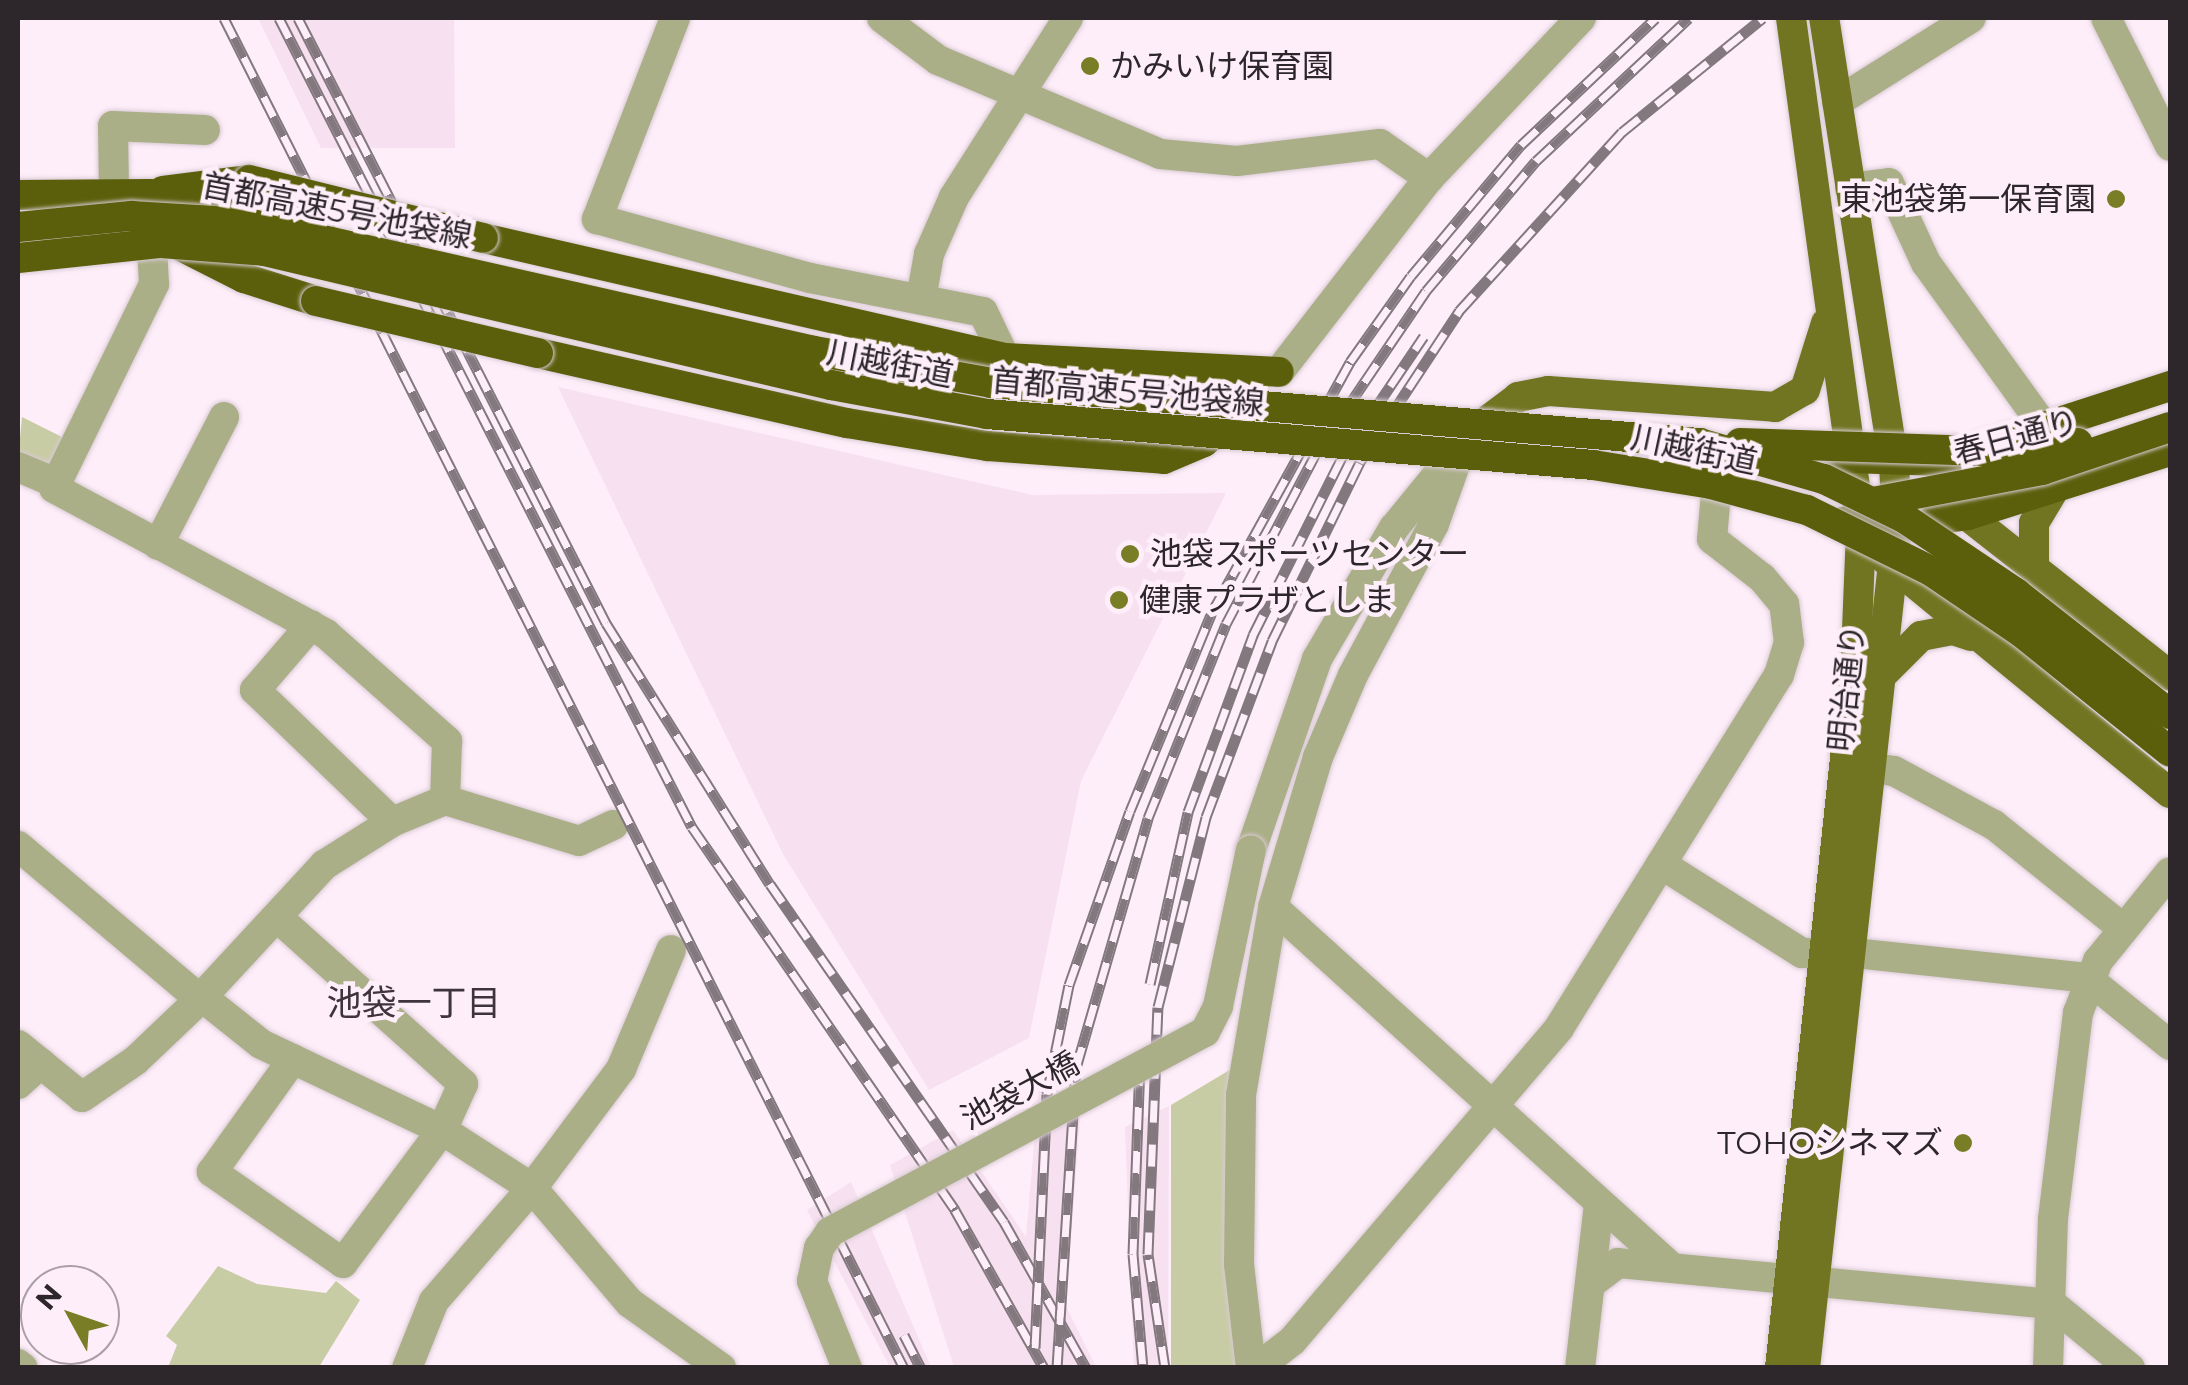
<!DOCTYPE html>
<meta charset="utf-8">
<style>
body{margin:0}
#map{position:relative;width:2188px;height:1385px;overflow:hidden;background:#feeef9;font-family:Montserrat,"Noto Sans JP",sans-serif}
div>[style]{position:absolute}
.built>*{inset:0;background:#f7e0f0}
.green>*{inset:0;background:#c8cca4}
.roads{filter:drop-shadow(0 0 2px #d8cad4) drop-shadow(0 0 2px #d8cad4)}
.minor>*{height:30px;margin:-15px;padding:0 15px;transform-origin:15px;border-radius:15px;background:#abaf87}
.major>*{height:30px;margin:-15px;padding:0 15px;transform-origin:15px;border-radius:15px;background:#717420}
.highway>*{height:30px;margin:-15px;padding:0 15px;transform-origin:15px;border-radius:15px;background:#5b5e0a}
.rail>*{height:11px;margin-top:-5.5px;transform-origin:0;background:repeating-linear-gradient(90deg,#feeef9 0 22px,#82787e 0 44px);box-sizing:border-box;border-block:2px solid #82787e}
.bridges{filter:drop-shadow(0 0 2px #d8cad4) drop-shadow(0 0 2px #d8cad4)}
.minor-bridge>*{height:30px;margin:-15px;padding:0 15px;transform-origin:15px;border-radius:15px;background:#abaf87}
.highway-bridge>*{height:30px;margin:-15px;padding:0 15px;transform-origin:15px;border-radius:15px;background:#5b5e0a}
.dots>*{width:28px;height:28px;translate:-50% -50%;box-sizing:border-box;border:5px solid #feeef9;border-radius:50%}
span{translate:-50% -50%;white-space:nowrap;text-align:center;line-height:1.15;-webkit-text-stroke:9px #feeef9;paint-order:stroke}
.poi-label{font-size:32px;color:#2d272b}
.left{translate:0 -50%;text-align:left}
.right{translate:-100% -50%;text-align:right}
.street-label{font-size:32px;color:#2d272b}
.neighbourhood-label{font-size:35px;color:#3f333c}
.frame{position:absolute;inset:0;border:20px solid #2d272b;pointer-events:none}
.north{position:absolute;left:20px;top:1265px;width:100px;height:100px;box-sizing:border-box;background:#feeef9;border:2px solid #aa9ea7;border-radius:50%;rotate:310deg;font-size:28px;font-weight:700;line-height:40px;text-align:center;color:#2d272b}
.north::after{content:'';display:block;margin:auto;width:35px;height:45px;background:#797d26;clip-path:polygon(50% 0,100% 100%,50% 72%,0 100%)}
</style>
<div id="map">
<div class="built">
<i style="clip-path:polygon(258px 18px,454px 18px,455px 148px,321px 148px)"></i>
<i style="clip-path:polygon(558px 387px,1032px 495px,1226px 493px,1081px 781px,1029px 1038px,929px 1090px,783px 854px)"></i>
<i style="clip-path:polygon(1039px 1087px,1082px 1092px,1066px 1306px,1096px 1367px,954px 1367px,890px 1165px,953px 1130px,1026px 1237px)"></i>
<i style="clip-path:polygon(1169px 1106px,1168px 1367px,1134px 1367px,1125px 1127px)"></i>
<i style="clip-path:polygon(851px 1182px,931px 1367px,890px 1367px,807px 1210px)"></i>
</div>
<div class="green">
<i style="clip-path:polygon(22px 417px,66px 439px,49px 470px,18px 458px)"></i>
<i style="clip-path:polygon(1233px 1068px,1244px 1367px,1171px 1367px,1171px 1105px)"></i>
<i style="clip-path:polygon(218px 1266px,257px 1284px,326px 1293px,336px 1281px,360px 1300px,319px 1367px,175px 1367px,169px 1365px,177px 1345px,166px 1336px)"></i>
</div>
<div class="roads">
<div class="minor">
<i style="left:675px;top:18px;width:216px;rotate:111.2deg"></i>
<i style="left:597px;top:219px;width:221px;rotate:15.5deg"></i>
<i style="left:810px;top:278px;width:176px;rotate:11.1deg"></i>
<i style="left:983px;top:312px;width:51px;rotate:64.4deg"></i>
<i style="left:882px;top:18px;width:70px;rotate:36.9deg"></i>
<i style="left:938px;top:60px;width:241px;rotate:22.9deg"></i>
<i style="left:1160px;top:154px;width:77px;rotate:5.2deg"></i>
<i style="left:1237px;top:161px;width:144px;rotate:-6.8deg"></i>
<i style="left:1380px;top:144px;width:60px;rotate:34.8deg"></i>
<i style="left:2106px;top:18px;width:143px;rotate:63.4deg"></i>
<i style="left:1837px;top:102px;width:158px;rotate:-32.1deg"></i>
<i style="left:1850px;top:188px;width:39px;rotate:-7deg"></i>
<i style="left:1889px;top:183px;width:88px;rotate:65.2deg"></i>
<i style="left:1926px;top:263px;width:203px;rotate:54.2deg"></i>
<i style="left:114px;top:191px;width:65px;rotate:-90.9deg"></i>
<i style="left:113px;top:126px;width:92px;rotate:2.5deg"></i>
<i style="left:152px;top:246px;width:38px;rotate:87deg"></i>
<i style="left:154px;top:284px;width:227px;rotate:116.1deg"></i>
<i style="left:54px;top:488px;width:309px;rotate:28.2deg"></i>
<i style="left:326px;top:634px;width:162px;rotate:41.5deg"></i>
<i style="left:447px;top:741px;width:59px;rotate:91.9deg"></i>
<i style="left:921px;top:299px;width:46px;rotate:-79.9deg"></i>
<i style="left:929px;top:254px;width:62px;rotate:-66.3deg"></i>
<i style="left:954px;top:197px;width:212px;rotate:-57.5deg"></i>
<i style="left:1279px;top:372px;width:245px;rotate:-52.3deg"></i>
<i style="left:1429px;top:178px;width:221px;rotate:-46.5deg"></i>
<i style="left:18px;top:467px;width:41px;rotate:22.8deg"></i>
<i style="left:158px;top:545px;width:144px;rotate:-62.7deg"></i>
<i style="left:311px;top:625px;width:86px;rotate:130.7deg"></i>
<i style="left:255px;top:690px;width:190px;rotate:43.9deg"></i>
<i style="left:1874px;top:768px;width:20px;rotate:9deg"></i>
<i style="left:1894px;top:771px;width:114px;rotate:28.4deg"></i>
<i style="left:1994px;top:825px;width:166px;rotate:38.7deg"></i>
<i style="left:18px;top:846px;width:238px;rotate:40.1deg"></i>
<i style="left:1251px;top:850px;width:202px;rotate:-70.9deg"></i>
<i style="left:1317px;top:659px;width:152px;rotate:-59.6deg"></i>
<i style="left:1394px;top:528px;width:92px;rotate:-50.8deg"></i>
<i style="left:1661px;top:864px;width:167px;rotate:32.3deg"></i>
<i style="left:1802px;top:953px;width:22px"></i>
<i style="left:1273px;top:907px;width:537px;rotate:42.13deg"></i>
<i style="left:277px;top:917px;width:250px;rotate:41.9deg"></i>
<i style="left:463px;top:1084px;width:51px;rotate:114.5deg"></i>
<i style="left:442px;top:1130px;width:166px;rotate:126.7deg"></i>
<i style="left:343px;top:1263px;width:160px;rotate:-145.2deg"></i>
<i style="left:212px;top:1172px;width:139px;rotate:-54.4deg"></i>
<i style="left:1854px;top:953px;width:234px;rotate:6.1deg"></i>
<i style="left:2087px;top:978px;width:107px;rotate:38.9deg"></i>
<i style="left:202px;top:997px;width:75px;rotate:38.5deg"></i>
<i style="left:261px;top:1044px;width:200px;rotate:25.4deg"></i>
<i style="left:442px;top:1130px;width:107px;rotate:32.8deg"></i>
<i style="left:532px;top:1188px;width:151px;rotate:49.6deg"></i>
<i style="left:630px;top:1303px;width:112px;rotate:35.5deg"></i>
<i style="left:18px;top:1045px;width:82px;rotate:39.1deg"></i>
<i style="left:82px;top:1097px;width:65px;rotate:-34.4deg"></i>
<i style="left:136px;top:1060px;width:88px;rotate:-43.6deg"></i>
<i style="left:200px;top:999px;width:183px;rotate:-47.2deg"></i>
<i style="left:324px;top:865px;width:80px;rotate:-32.3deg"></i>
<i style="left:392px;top:822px;width:57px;rotate:-22.5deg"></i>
<i style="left:445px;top:800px;width:140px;rotate:17deg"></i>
<i style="left:579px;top:841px;width:38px;rotate:-25deg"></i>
<i style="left:18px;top:1084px;width:31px;rotate:-42deg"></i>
<i style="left:1590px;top:1284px;width:35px;rotate:-37deg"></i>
<i style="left:1618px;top:1263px;width:436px;rotate:5.4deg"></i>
<i style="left:2052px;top:1304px;width:101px;rotate:39.4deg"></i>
<i style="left:18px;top:1364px;width:6px;rotate:39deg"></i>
<i style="left:407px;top:1368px;width:72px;rotate:-68.1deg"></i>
<i style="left:434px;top:1301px;width:150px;rotate:-49.1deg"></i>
<i style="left:532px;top:1188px;width:149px;rotate:-53.2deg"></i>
<i style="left:621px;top:1069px;width:129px;rotate:-67.2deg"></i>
<i style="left:1251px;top:1368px;width:105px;rotate:-96.6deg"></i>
<i style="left:1239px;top:1264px;width:169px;rotate:-89.3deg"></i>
<i style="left:1241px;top:1095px;width:191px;rotate:-80.3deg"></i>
<i style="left:1273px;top:907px;width:157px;rotate:-73.3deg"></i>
<i style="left:1318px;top:757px;width:89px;rotate:-66.9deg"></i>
<i style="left:1353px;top:675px;width:171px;rotate:-61.8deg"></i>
<i style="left:1434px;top:524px;width:81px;rotate:-70.4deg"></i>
<i style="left:1257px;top:1368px;width:44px;rotate:-37.6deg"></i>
<i style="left:1292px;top:1341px;width:411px;rotate:-49.5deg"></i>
<i style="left:1559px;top:1028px;width:416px;rotate:-58.1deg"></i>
<i style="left:1779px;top:675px;width:34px;rotate:-73deg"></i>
<i style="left:1789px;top:643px;width:39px;rotate:-97deg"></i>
<i style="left:1784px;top:604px;width:34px;rotate:-130deg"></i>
<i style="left:1762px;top:578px;width:63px;rotate:-142deg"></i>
<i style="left:1712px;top:539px;width:57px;rotate:-85deg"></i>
<i style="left:1580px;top:1368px;width:166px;rotate:-83.4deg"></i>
<i style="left:2048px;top:1368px;width:149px;rotate:-88.1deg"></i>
<i style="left:2053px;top:1219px;width:208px;rotate:-83.1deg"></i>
<i style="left:2078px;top:1013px;width:56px;rotate:-69deg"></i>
<i style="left:2098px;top:961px;width:114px;rotate:-51deg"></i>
</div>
<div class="major">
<i style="left:1488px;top:420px;width:38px;rotate:-37deg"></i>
<i style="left:1518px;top:397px;width:31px;rotate:-11deg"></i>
<i style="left:1548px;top:391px;width:228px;rotate:4deg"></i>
<i style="left:1775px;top:407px;width:34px;rotate:-30deg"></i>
<i style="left:1805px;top:390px;width:70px;rotate:-72.6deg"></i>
<i style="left:1950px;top:502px;width:280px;rotate:38.3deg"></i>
<i style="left:1886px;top:560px;width:367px;rotate:39.4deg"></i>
<i style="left:2034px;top:567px;width:44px;rotate:-90deg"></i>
<i style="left:2034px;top:523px;width:35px;rotate:-59deg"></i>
<i style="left:1885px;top:672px;width:51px;rotate:-45deg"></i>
<i style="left:1921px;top:636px;width:33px;rotate:-11deg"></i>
<i style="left:1953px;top:630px;width:19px;rotate:18deg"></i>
<i style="left:1780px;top:1368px;width:717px;rotate:-83.92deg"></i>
<i style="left:1856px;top:655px;width:124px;rotate:-87.7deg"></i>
<i style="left:1861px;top:531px;width:518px;rotate:-97.77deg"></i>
<i style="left:1805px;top:1368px;width:846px;rotate:-83.76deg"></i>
<i style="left:1897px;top:527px;width:63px;rotate:-92.7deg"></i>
<i style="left:1894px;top:464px;width:451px;rotate:-98.9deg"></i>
</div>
<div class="highway">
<i style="left:163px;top:191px;width:87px;rotate:-7.3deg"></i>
<i style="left:18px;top:195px;width:132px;rotate:-0.4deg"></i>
<i style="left:150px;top:194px;width:89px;rotate:12.9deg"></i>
<i style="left:483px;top:238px;width:536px;rotate:12.95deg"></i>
<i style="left:1005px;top:358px;width:274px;rotate:2.9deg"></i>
<i style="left:179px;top:245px;width:73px;rotate:26.9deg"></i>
<i style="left:244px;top:278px;width:76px;rotate:17.7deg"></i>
<i style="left:538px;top:353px;width:317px;rotate:12.8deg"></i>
<i style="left:847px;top:423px;width:143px;rotate:9.3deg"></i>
<i style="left:988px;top:446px;width:176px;rotate:4.2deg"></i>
<i style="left:1164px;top:459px;width:43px;rotate:-23deg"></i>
<i style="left:1204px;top:442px;width:29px;rotate:-41deg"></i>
<i style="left:1821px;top:457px;width:118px;rotate:1.9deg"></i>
<i style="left:1939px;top:461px;width:243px;rotate:-18deg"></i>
<i style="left:1842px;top:522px;width:21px;rotate:25deg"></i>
<i style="left:1861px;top:531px;width:108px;rotate:-8.5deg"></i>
<i style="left:1968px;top:515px;width:212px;rotate:-17.6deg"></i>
</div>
</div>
<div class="rail">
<i style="left:224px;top:18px;width:1512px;rotate:63.27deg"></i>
<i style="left:279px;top:18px;width:908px;rotate:62.96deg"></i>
<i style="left:692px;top:827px;width:465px;rotate:55.5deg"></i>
<i style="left:955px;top:1210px;width:181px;rotate:60.6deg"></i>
<i style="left:298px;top:18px;width:679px;rotate:63.02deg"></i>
<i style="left:606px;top:623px;width:308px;rotate:57.9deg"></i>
<i style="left:770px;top:884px;width:411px;rotate:55.3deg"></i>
<i style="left:1004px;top:1222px;width:167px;rotate:60.7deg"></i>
<i style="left:1150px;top:984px;width:176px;rotate:-77.5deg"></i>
<i style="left:1188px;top:812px;width:189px;rotate:-69.8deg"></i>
<i style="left:1253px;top:635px;width:197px;rotate:-63.4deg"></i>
<i style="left:1341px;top:459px;width:148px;rotate:-56deg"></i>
<i style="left:1140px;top:1063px;width:191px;rotate:92.1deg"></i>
<i style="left:1133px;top:1254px;width:114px;rotate:85deg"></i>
<i style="left:904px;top:1335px;width:37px;rotate:63deg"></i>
<i style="left:1035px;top:1348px;width:254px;rotate:-87.3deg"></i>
<i style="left:1047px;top:1094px;width:111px;rotate:-78.6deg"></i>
<i style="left:1069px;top:985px;width:184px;rotate:-70.7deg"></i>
<i style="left:1130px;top:811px;width:213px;rotate:-67.6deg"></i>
<i style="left:1211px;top:614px;width:288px;rotate:-61.1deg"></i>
<i style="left:1350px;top:362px;width:105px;rotate:-54.7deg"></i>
<i style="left:1411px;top:276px;width:171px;rotate:-50deg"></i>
<i style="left:1521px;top:145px;width:185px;rotate:-43.3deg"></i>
<i style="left:1057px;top:1368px;width:301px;rotate:-86.4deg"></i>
<i style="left:1076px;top:1068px;width:260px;rotate:-73.9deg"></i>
<i style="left:1148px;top:818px;width:209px;rotate:-68.1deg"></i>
<i style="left:1226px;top:624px;width:191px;rotate:-62.2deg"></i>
<i style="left:1315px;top:455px;width:198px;rotate:-55.9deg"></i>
<i style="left:1426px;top:291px;width:170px;rotate:-49.8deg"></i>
<i style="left:1536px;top:161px;width:209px;rotate:-43.1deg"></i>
<i style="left:1165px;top:1368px;width:115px;rotate:-98.5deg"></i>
<i style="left:1148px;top:1254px;width:247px;rotate:-87.7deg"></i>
<i style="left:1158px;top:1007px;width:196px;rotate:-75.8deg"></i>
<i style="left:1206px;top:817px;width:188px;rotate:-69.4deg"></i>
<i style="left:1272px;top:641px;width:199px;rotate:-63.8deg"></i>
<i style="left:1360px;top:462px;width:181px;rotate:-56.7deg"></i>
<i style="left:1459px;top:311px;width:242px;rotate:-47.7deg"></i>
<i style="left:1622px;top:132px;width:181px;rotate:-39deg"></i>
</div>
<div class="bridges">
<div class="minor-bridge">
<i style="left:847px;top:1368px;width:94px;rotate:-111.9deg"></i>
<i style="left:812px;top:1281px;width:34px;rotate:-78deg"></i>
<i style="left:819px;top:1248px;width:19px;rotate:-55deg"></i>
<i style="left:830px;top:1232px;width:425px;rotate:-28.1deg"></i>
<i style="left:1205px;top:1032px;width:29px;rotate:-63deg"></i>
<i style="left:1218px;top:1006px;width:159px;rotate:-78.1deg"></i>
</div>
<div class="highway-bridge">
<i style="left:249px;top:180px;width:241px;rotate:13.9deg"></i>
<i style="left:18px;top:227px;width:114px;rotate:-5.6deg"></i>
<i style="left:131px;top:216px;width:116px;rotate:3.5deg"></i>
<i style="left:247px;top:223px;width:581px;rotate:12.72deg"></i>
<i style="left:814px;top:351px;width:180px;rotate:10.2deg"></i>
<i style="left:991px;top:383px;width:711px;rotate:4.84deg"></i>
<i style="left:1699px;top:443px;width:130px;rotate:16.1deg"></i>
<i style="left:1824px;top:479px;width:89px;rotate:26deg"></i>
<i style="left:1904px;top:518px;width:135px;rotate:33.8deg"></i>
<i style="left:2016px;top:593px;width:196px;rotate:38.2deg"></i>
<i style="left:18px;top:258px;width:144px;rotate:-6deg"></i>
<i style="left:161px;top:243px;width:103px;rotate:4.4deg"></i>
<i style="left:264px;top:251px;width:583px;rotate:13.3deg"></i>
<i style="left:831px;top:385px;width:159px;rotate:10.5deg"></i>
<i style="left:987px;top:414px;width:608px;rotate:4.81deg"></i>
<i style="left:1593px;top:465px;width:120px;rotate:9.1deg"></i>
<i style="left:1711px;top:484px;width:99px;rotate:15.2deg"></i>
<i style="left:1807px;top:510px;width:138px;rotate:26.2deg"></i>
<i style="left:1931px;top:571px;width:109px;rotate:34.1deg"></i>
<i style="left:2021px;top:632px;width:191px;rotate:38.8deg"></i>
<i style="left:316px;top:301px;width:228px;rotate:13.2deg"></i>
<i style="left:1740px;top:443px;width:245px;rotate:1.9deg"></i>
<i style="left:1985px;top:451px;width:93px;rotate:-4.9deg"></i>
<i style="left:1873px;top:502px;width:172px;rotate:-10.7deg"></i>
<i style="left:2042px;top:470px;width:135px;rotate:-18.6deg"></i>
</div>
</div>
<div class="dots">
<i style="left:1090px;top:66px;background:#797d26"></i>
<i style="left:2116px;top:199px;background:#797d26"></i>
<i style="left:1130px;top:554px;background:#797d26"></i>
<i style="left:1119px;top:600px;background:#797d26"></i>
<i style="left:1963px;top:1143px;background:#797d26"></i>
</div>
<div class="poi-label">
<span class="left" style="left:1110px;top:66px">かみいけ保育園</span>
<span class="right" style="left:2096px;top:199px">東池袋第一保育園</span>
<span class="left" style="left:1150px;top:554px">池袋スポーツセンター</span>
<span class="left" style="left:1139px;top:600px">健康プラザとしま</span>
<span class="right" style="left:1943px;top:1143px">TOHOシネマズ</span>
</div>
<div class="street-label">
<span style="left:337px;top:211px;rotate:11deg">首都高速5号池袋線</span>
<span style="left:890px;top:364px;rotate:11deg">川越街道</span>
<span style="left:1128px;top:392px;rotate:5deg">首都高速5号池袋線</span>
<span style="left:2016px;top:437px;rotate:-15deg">春日通り</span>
<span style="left:1694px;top:450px;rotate:12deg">川越街道</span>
<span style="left:1847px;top:688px;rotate:-84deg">明治通り</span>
<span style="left:1020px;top:1091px;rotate:-28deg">池袋大橋</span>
</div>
<div class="neighbourhood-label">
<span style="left:414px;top:1003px">池袋一丁目</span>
</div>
<div class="frame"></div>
<div class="north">N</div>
</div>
